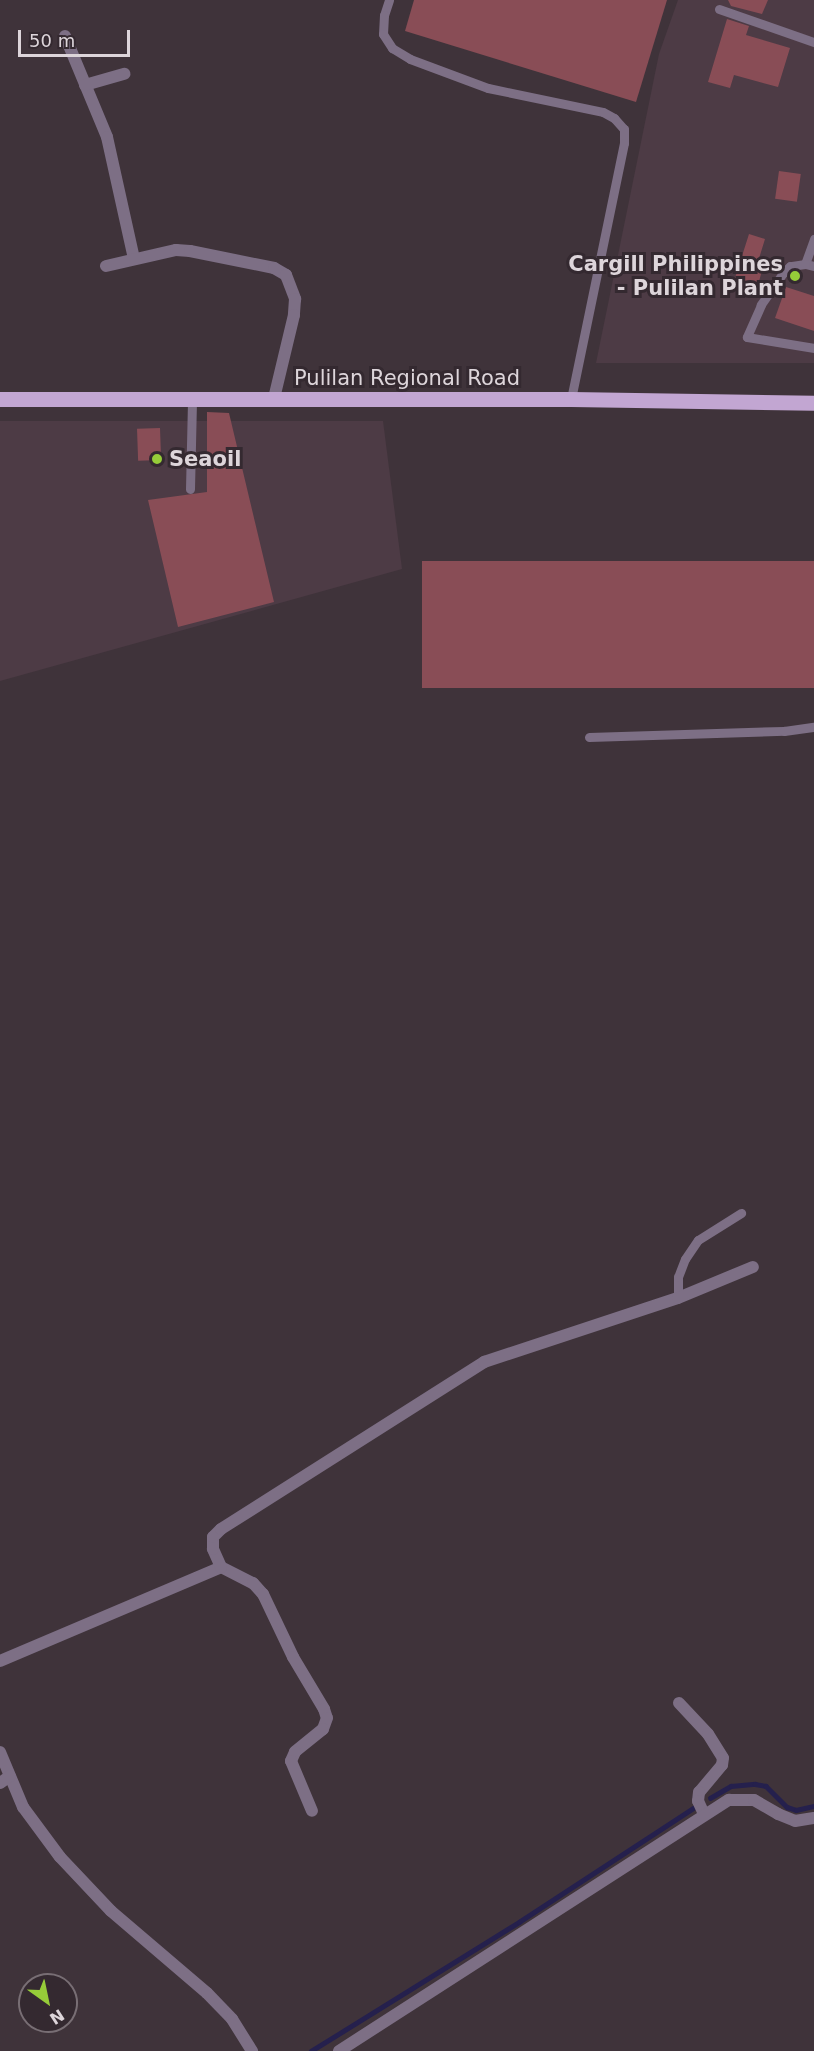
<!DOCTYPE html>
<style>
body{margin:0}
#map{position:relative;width:814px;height:2051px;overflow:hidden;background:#3f333a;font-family:"DejaVu Sans",sans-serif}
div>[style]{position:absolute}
.built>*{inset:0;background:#4d3b45}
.stream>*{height:4.5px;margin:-2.25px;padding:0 2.25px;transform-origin:2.25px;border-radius:2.25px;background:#25204d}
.building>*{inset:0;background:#894d56;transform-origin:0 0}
.lane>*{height:9px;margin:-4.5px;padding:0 4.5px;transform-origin:4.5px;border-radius:4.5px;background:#7d6f85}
.street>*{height:12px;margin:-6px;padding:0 6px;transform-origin:6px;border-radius:6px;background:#7d6f85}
.primary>*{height:15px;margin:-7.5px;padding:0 7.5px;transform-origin:7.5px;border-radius:7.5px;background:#c2a6d2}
.dots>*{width:16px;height:16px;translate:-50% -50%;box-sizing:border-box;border:3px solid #342930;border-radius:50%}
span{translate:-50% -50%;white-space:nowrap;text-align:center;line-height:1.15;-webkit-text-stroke:6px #342930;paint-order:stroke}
.poi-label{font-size:21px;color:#ddd5da;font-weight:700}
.right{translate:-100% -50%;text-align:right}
.left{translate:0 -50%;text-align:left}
.street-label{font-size:21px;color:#ddd5da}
.north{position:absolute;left:18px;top:1973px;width:60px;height:60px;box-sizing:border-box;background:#342930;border:2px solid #786e74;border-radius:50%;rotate:147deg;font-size:16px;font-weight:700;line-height:24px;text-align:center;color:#ddd5da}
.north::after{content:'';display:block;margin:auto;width:21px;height:27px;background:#96cc39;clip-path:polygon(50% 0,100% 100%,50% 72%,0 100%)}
.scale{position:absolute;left:18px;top:30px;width:112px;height:27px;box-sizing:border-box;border:3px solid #ddd5da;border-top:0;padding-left:8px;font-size:18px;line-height:21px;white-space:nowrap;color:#ddd5da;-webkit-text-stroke:4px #342930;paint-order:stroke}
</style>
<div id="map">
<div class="built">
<i style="clip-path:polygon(678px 0,814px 0,814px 363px,596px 363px,659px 54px)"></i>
<i style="clip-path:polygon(0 421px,383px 421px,402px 569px,0 681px)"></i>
</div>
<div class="stream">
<i style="left:710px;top:1798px;width:24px;rotate:-30deg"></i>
<i style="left:731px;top:1786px;width:24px;rotate:-5deg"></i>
<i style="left:755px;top:1784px;width:11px;rotate:10deg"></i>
<i style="left:766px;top:1786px;width:30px;rotate:45deg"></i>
<i style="left:787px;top:1807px;width:9px;rotate:18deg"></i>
<i style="left:796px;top:1810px;width:18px;rotate:-13deg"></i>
<i style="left:311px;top:2051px;width:245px;rotate:-31.8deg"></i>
<i style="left:519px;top:1922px;width:208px;rotate:-33.2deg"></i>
</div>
<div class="building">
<i style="clip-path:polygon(414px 0,667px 0,636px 102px,405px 31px)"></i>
<i style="clip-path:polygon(728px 0,768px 0,762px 14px,731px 6px)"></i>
<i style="clip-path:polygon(727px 19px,749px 26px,746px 35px,790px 48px,778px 87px,734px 75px,730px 88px,708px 82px)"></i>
<i style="left:779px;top:171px;width:22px;height:28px;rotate:8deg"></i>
<i style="clip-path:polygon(749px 234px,765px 239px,757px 265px,763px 267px,758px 285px,735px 278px)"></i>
<i style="clip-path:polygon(786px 287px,814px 296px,814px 331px,775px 318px)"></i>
<i style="clip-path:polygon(207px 412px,229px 413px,274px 602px,178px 627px,148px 500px,207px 492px)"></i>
<i style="left:160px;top:428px;width:32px;height:23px;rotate:88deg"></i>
<i style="left:814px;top:561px;width:127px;height:392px;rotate:90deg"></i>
</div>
<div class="lane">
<i style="left:389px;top:0;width:16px;rotate:108deg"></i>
<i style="left:384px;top:15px;width:19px;rotate:93deg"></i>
<i style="left:383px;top:34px;width:17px;rotate:57deg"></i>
<i style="left:392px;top:48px;width:21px;rotate:31deg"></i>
<i style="left:410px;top:59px;width:83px;rotate:20.4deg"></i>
<i style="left:488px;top:88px;width:117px;rotate:11.8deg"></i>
<i style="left:603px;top:112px;width:13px;rotate:29deg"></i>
<i style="left:614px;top:118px;width:15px;rotate:48deg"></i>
<i style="left:624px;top:129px;width:14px;rotate:90deg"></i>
<i style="left:624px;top:143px;width:261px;rotate:101.7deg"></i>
<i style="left:719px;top:9px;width:101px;rotate:19.2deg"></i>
<i style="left:805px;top:264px;width:27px;rotate:-70deg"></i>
<i style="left:814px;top:266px;width:9px;rotate:-167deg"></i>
<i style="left:805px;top:264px;width:15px;rotate:172deg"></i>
<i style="left:790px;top:266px;width:10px;rotate:135deg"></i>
<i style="left:783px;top:273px;width:39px;rotate:125deg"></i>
<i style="left:761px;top:305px;width:35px;rotate:114deg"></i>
<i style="left:747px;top:337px;width:68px;rotate:9.3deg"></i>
<i style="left:190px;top:489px;width:89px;rotate:-88.7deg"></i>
<i style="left:589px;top:737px;width:195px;rotate:-1.8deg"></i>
<i style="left:784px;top:731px;width:30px;rotate:-8deg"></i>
<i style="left:678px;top:1298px;width:21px;rotate:-90deg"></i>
<i style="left:678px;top:1277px;width:19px;rotate:-69deg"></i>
<i style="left:685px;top:1259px;width:23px;rotate:-56deg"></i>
<i style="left:698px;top:1240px;width:51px;rotate:-32.1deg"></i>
</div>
<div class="street">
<i style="left:65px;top:36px;width:109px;rotate:67.4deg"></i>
<i style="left:107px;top:137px;width:125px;rotate:77.5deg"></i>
<i style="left:85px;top:85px;width:41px;rotate:-15.8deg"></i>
<i style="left:106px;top:266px;width:72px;rotate:-12.9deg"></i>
<i style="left:176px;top:250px;width:14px;rotate:4deg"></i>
<i style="left:190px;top:251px;width:86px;rotate:11.4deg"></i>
<i style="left:274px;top:268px;width:14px;rotate:30deg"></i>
<i style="left:286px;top:275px;width:26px;rotate:69deg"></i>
<i style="left:295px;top:299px;width:16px;rotate:94deg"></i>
<i style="left:294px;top:315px;width:85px;rotate:103.5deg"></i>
<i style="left:221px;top:1567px;width:36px;rotate:27deg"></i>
<i style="left:253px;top:1583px;width:15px;rotate:48deg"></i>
<i style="left:263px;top:1594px;width:70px;rotate:64.5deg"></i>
<i style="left:293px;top:1657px;width:61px;rotate:59.2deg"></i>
<i style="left:324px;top:1709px;width:9px;rotate:72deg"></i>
<i style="left:327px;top:1718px;width:12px;rotate:110deg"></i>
<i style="left:323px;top:1729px;width:36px;rotate:141deg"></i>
<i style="left:295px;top:1752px;width:10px;rotate:114deg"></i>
<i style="left:291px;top:1761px;width:54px;rotate:67.2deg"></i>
<i style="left:0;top:1661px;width:240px;rotate:-23deg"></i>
<i style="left:221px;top:1567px;width:20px;rotate:-114deg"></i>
<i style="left:213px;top:1549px;width:12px;rotate:-90deg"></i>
<i style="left:213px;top:1537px;width:11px;rotate:-45deg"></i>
<i style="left:221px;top:1529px;width:312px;rotate:-32.4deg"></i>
<i style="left:484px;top:1362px;width:204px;rotate:-18.3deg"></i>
<i style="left:678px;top:1298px;width:81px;rotate:-22.5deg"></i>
<i style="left:679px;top:1703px;width:42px;rotate:46.9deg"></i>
<i style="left:708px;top:1734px;width:28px;rotate:58deg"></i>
<i style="left:723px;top:1758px;width:7px;rotate:98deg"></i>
<i style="left:722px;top:1765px;width:35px;rotate:130deg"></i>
<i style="left:699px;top:1792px;width:9px;rotate:96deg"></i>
<i style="left:698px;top:1801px;width:14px;rotate:65deg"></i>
<i style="left:0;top:1752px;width:60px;rotate:67.3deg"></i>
<i style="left:23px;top:1807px;width:62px;rotate:53.5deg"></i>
<i style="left:60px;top:1857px;width:74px;rotate:46.6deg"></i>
<i style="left:111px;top:1911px;width:126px;rotate:40.5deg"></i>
<i style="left:207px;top:1993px;width:36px;rotate:46deg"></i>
<i style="left:232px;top:2019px;width:38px;rotate:58deg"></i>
<i style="left:0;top:1783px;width:12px;rotate:-35deg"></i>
<i style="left:339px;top:2051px;width:464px;rotate:-32.8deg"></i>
<i style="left:729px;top:1800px;width:25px"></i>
<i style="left:754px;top:1800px;width:28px;rotate:30deg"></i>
<i style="left:778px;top:1814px;width:18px;rotate:22deg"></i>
<i style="left:795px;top:1821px;width:19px;rotate:-9deg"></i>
</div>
<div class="primary">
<i style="left:0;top:399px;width:571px"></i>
<i style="left:571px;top:399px;width:243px;rotate:0.9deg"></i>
</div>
<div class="dots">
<i style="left:795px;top:276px;background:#96cc39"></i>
<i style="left:157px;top:459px;background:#96cc39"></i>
</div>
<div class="poi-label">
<span class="right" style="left:783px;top:276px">Cargill Philippines<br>- Pulilan Plant</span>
<span class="left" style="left:169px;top:459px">Seaoil</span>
</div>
<div class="street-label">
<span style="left:407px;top:378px">Pulilan Regional Road</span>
</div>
<div class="north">N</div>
<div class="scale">50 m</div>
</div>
